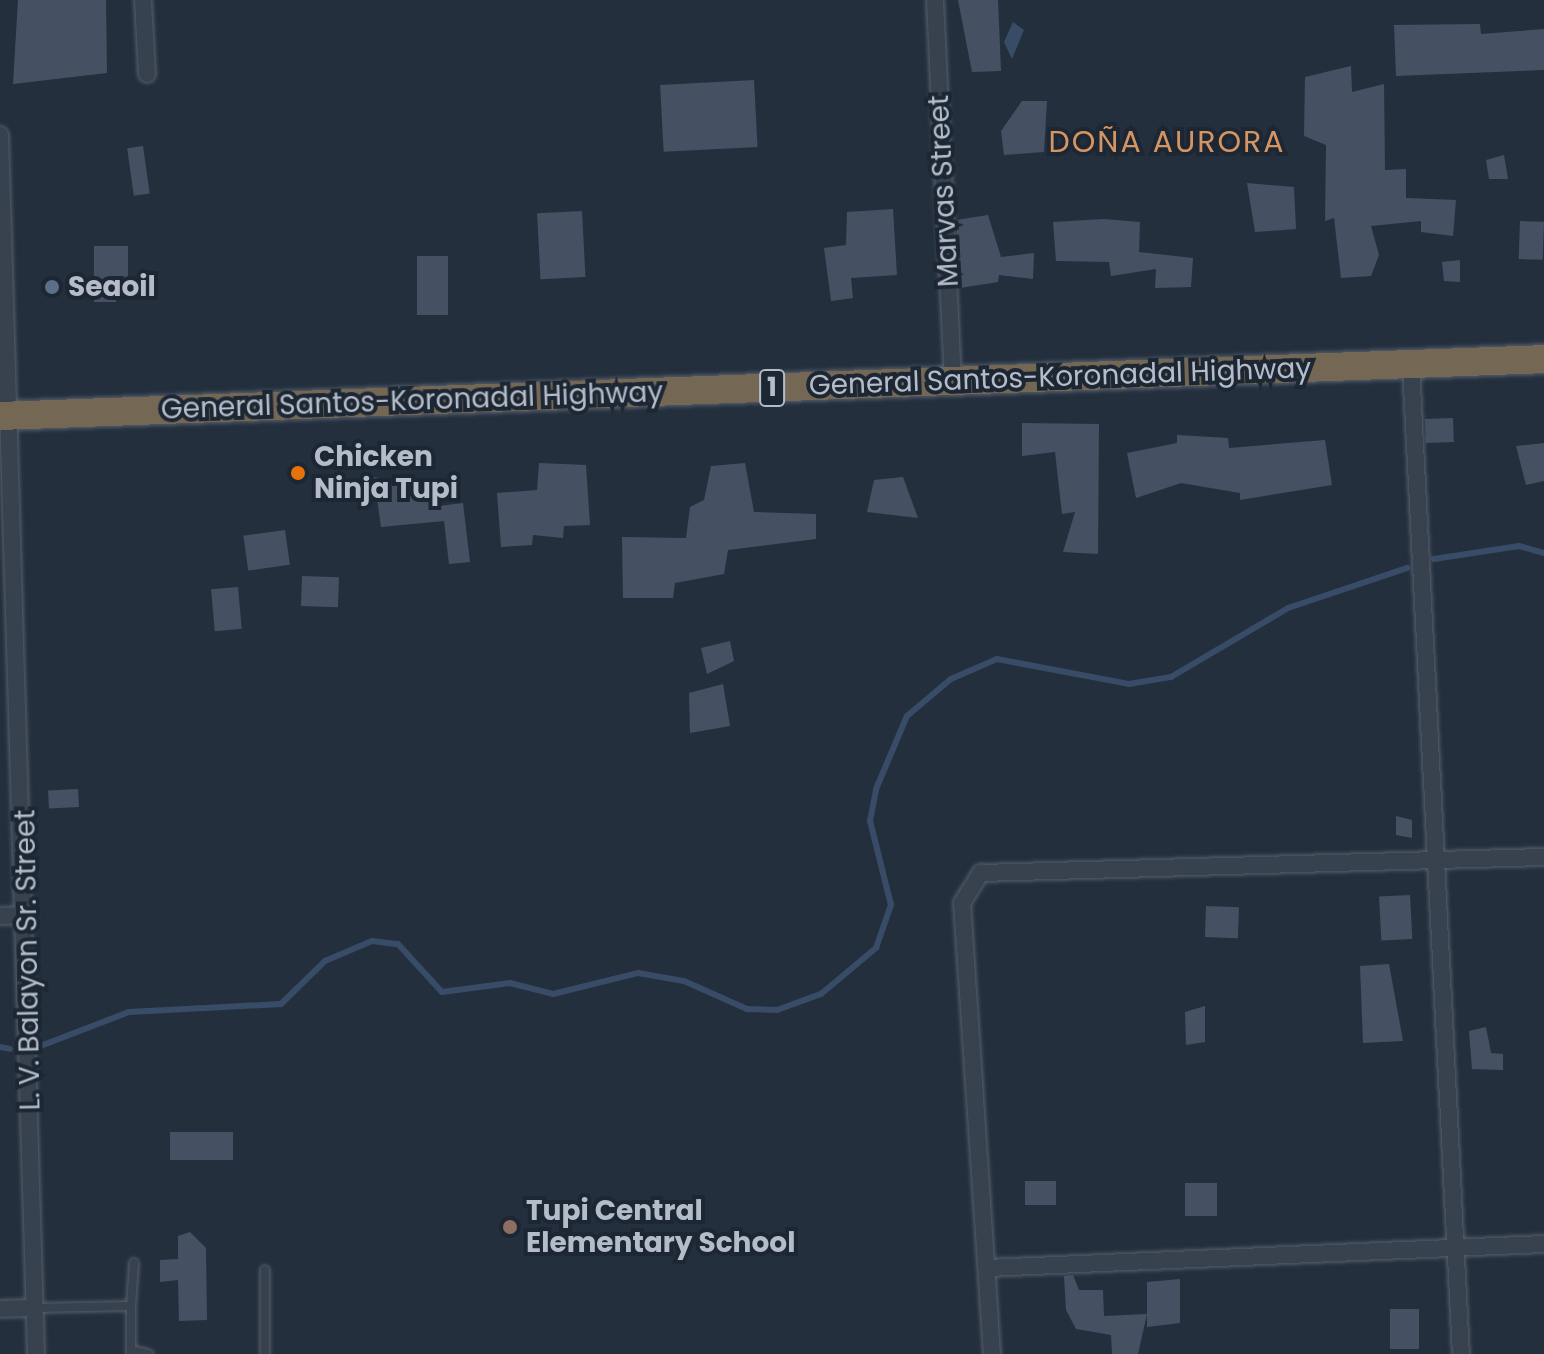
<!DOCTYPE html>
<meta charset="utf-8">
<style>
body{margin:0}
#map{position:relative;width:1544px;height:1354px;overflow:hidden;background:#242f3e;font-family:Poppins,sans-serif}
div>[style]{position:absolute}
.water>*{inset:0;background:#394c67}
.stream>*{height:6px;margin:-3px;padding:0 3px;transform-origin:3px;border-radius:3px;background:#394c67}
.building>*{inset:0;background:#455162;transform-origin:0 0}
.roads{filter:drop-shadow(0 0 2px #565f6c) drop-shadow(0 0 2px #565f6c)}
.lane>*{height:8px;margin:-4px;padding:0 4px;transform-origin:4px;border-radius:4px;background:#38414e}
.street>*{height:16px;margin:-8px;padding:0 8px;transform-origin:8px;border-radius:8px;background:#38414e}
.highway>*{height:28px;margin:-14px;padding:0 14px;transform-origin:14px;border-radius:14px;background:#746855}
.dots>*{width:22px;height:22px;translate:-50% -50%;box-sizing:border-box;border:4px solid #1d2633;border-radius:50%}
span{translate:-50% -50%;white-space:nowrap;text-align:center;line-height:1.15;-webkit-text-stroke:8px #1d2633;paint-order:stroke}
.shield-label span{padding:2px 6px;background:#1d2633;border:2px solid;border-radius:6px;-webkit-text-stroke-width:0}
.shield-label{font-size:26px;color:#b4bcc9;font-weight:700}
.street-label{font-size:28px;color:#b4bcc9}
.poi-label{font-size:28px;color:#b4bcc9;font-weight:700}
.left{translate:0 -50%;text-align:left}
.neighbourhood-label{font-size:30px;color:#d59563;letter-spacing:2px}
</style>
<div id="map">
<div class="water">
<i style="clip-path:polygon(1013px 22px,1024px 30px,1012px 59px,1004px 42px)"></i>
</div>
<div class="stream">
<i style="left:1434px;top:559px;width:86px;rotate:-8.7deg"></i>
<i style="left:1519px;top:546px;width:26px;rotate:16deg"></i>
<i style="left:43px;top:1045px;width:92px;rotate:-21deg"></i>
<i style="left:129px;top:1012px;width:152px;rotate:-3deg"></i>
<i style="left:281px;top:1004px;width:62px;rotate:-44.3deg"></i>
<i style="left:325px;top:961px;width:51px;rotate:-23.1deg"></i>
<i style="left:372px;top:941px;width:26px;rotate:7deg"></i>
<i style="left:398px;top:944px;width:65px;rotate:47.5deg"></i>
<i style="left:442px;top:992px;width:69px;rotate:-7.5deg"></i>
<i style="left:510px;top:983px;width:44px;rotate:14.3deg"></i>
<i style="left:553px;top:994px;width:88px;rotate:-13.9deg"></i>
<i style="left:638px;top:973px;width:47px;rotate:9.9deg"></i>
<i style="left:684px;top:981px;width:69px;rotate:24deg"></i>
<i style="left:747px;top:1009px;width:30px;rotate:2deg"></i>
<i style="left:777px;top:1010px;width:47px;rotate:-20deg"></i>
<i style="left:821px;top:994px;width:72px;rotate:-39.9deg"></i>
<i style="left:876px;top:948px;width:46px;rotate:-70.8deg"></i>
<i style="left:891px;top:905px;width:87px;rotate:-104deg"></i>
<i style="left:870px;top:821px;width:33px;rotate:-79deg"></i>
<i style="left:876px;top:789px;width:79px;rotate:-67deg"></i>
<i style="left:907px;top:716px;width:57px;rotate:-40.1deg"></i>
<i style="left:951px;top:679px;width:50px;rotate:-23.5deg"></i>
<i style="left:997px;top:659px;width:134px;rotate:10.7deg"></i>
<i style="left:1129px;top:684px;width:43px;rotate:-9.5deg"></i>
<i style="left:1171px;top:677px;width:136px;rotate:-30.5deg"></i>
<i style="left:1288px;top:608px;width:126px;rotate:-18.6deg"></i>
<i style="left:0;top:1047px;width:10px;rotate:11deg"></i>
</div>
<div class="building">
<i style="clip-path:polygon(18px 0,106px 0,107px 73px,13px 84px)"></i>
<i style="clip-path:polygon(958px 0,998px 0,1001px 71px,972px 72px)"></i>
<i style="clip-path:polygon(1480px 24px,1481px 34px,1544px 29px,1544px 70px,1396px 76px,1394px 25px)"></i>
<i style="clip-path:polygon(1351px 66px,1352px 92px,1384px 84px,1385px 170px,1406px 169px,1406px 198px,1456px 200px,1453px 236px,1421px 232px,1421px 221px,1371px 226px,1379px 255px,1371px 276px,1341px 278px,1334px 218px,1325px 221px,1326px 145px,1304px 136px,1305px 77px)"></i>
<i style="left:754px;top:80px;width:67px;height:94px;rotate:87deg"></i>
<i style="clip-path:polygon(1022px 101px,1047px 101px,1044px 152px,1004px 155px,1001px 131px)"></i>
<i style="left:143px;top:146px;width:48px;height:16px;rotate:82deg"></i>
<i style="clip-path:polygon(1504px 155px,1508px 179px,1489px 179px,1486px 160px)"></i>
<i style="clip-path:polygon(1247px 183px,1294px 187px,1296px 229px,1255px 232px)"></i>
<i style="clip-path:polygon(893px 209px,897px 275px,851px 278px,853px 298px,831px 301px,824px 248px,846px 245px,847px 212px)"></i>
<i style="left:582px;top:211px;width:66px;height:45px;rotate:87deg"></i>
<i style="clip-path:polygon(988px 215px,1001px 257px,1034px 253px,1033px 279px,999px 275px,998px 282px,960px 288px,956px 220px)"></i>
<i style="clip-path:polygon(1103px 219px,1140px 222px,1139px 252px,1193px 258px,1191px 287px,1155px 288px,1156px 269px,1111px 276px,1109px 262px,1056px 261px,1053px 222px)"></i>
<i style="left:1520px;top:221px;width:24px;height:38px;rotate:2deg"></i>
<i style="clip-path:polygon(94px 246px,128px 246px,128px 283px,116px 283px,116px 302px,94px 302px)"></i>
<i style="left:417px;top:256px;width:31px;height:59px"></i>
<i style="clip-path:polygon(1460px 260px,1460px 282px,1444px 281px,1442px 262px)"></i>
<i style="left:1453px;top:418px;width:24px;height:28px;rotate:88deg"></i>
<i style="clip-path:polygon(1022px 423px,1099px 424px,1098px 554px,1063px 552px,1075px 512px,1062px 514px,1055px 452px,1022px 456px)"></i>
<i style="clip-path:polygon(1177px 435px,1228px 438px,1229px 448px,1325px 440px,1332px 485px,1240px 500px,1240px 493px,1181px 483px,1136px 498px,1127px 453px,1177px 443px)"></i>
<i style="clip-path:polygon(1544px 443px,1544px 481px,1526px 485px,1516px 446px)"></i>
<i style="clip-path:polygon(539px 463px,586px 465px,590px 525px,564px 526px,563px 538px,533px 535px,532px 545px,501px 547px,497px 493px,537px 490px)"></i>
<i style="clip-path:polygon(745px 463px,754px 512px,816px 514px,816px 539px,728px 550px,724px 574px,675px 583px,673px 598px,623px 598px,622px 537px,686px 538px,690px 507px,704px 500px,711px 466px)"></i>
<i style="clip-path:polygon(374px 477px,397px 482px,399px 497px,430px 493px,432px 507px,463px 503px,470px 562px,449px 564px,444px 521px,381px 527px)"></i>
<i style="clip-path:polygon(903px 477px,918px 518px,867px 512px,874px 480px)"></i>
<i style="left:285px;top:530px;width:35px;height:42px;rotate:82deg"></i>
<i style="left:302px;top:576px;width:37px;height:30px;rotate:2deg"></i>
<i style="left:238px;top:587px;width:42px;height:27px;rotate:85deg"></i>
<i style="clip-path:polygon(730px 641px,734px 661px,707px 674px,701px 648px)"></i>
<i style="clip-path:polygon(723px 684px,730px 726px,690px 733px,689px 693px)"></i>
<i style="left:78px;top:789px;width:18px;height:30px;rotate:87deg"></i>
<i style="clip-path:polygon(1396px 816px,1412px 820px,1412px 838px,1396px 835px)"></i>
<i style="left:1410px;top:895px;width:44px;height:31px;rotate:87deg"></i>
<i style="left:1206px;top:906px;width:33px;height:31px;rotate:2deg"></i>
<i style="clip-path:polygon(1389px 964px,1403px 1041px,1363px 1043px,1360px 966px)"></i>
<i style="clip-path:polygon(1205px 1006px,1205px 1042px,1186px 1045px,1185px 1012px)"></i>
<i style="clip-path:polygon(1486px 1027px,1491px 1053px,1503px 1054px,1503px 1070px,1472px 1069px,1469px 1031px)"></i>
<i style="left:233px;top:1132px;width:28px;height:63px;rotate:90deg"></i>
<i style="left:1025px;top:1181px;width:31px;height:24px"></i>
<i style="left:1217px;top:1183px;width:33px;height:32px;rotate:90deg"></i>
<i style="clip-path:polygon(190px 1232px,206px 1248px,207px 1320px,179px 1321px,178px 1280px,160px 1282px,160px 1260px,178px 1259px,178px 1236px)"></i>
<i style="clip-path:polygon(1073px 1275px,1079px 1290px,1103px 1290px,1104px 1316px,1147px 1314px,1138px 1354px,1112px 1354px,1111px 1335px,1076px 1329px,1066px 1310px,1064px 1276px)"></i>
<i style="clip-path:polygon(1180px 1279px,1180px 1323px,1147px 1327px,1147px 1282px)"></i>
<i style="left:1390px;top:1309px;width:29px;height:40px"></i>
</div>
<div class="roads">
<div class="lane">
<i style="left:265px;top:1270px;width:84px;rotate:90deg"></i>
<i style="left:131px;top:1306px;width:43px;rotate:-86deg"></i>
<i style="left:35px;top:1308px;width:96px;rotate:-1.2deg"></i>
<i style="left:131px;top:1306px;width:48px;rotate:90deg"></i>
<i style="left:131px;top:1350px;width:18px;rotate:13deg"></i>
</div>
<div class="street">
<i style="left:143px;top:0;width:74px;rotate:86.9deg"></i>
<i style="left:935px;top:0;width:381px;rotate:87.3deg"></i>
<i style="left:0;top:135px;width:1220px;rotate:88.31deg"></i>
<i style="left:1411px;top:365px;width:990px;rotate:87.11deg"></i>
<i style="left:0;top:916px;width:28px;rotate:-2deg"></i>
<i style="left:987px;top:1268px;width:558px;rotate:-2.47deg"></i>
<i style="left:0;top:1309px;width:35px;rotate:-2deg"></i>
<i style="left:992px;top:1354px;width:452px;rotate:-93.8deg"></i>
<i style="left:962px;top:903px;width:36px;rotate:-58deg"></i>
<i style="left:981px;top:873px;width:563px;rotate:-1.63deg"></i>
</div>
<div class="highway">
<i style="left:0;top:416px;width:1545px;rotate:-2.11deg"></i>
</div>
</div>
<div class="dots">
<i style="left:52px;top:287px;background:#5c6f8a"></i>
<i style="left:298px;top:473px;background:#e8710a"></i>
<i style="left:510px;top:1227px;background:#8d6e63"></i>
</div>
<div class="shield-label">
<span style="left:772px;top:388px">1</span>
</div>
<div class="street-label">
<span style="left:944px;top:191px;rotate:-93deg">Marvas Street</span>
<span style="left:1060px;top:377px;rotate:-2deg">General Santos-Koronadal Highway</span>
<span style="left:412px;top:401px;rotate:-2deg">General Santos-Koronadal Highway</span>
<span style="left:28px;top:960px;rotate:-91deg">L. V. Balayon Sr. Street</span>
</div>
<div class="poi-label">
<span class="left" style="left:68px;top:287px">Seaoil</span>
<span class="left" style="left:314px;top:473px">Chicken<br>Ninja Tupi</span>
<span class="left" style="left:526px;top:1227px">Tupi Central<br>Elementary School</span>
</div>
<div class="neighbourhood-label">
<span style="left:1167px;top:142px">DOÑA AURORA</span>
</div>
</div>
